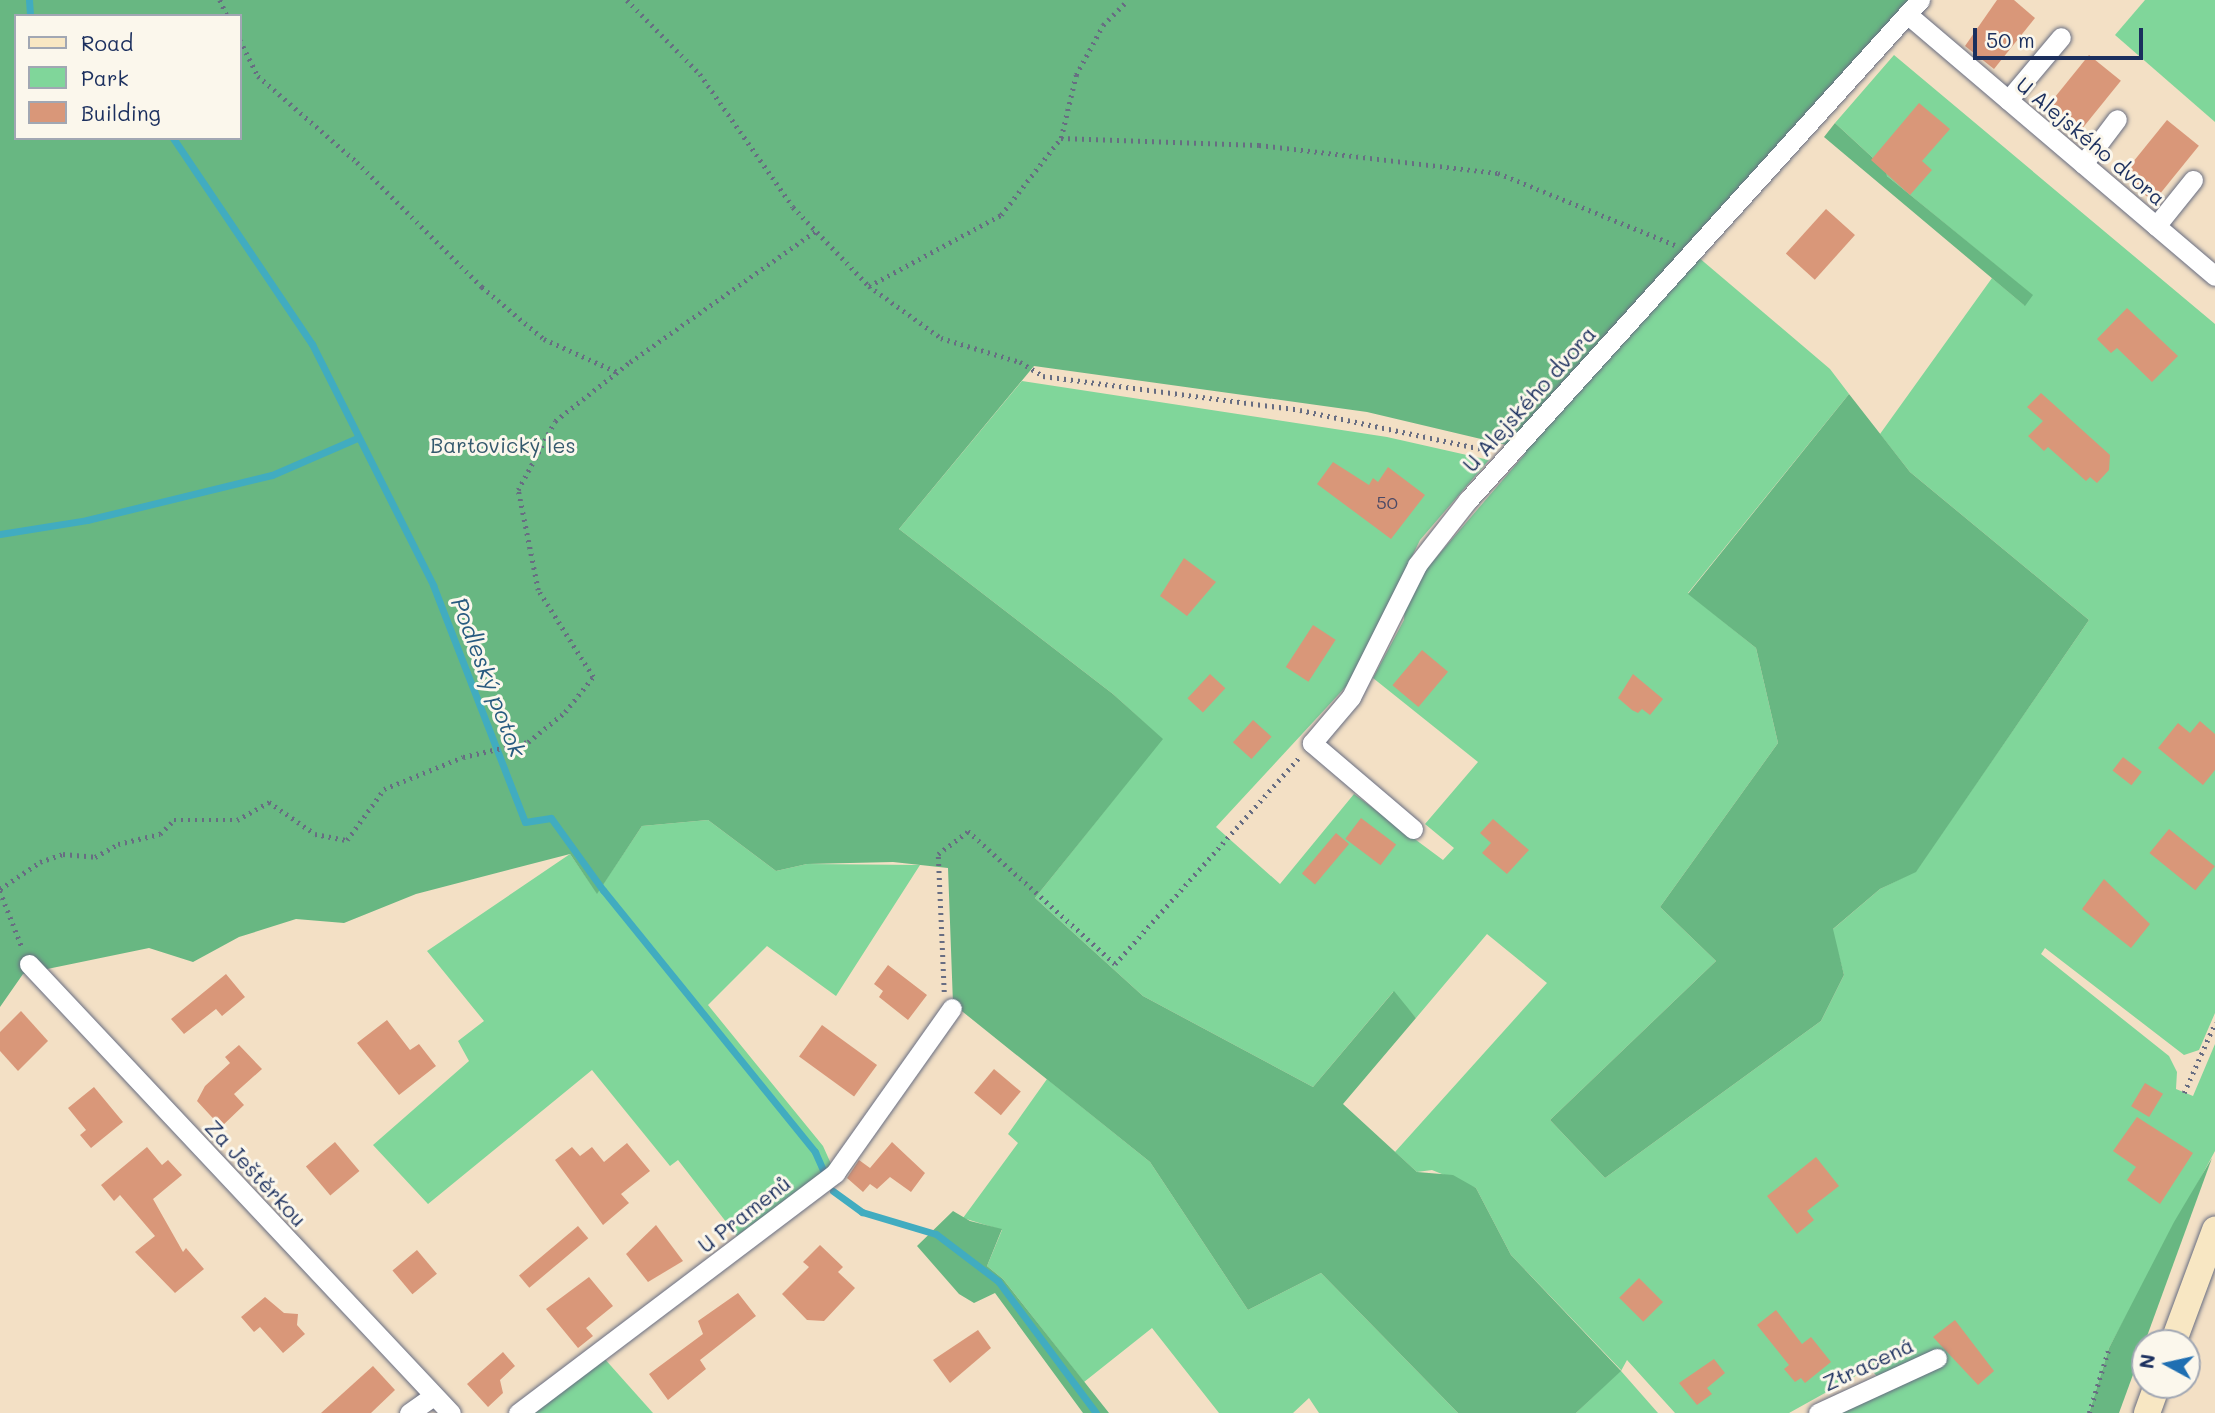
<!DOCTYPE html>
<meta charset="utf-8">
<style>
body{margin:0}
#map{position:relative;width:2215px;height:1413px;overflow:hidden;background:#f3e0c5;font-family:Mali,sans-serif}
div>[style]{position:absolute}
.green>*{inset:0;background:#80d69a}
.forest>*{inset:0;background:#68b782}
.stream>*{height:7px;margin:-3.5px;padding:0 3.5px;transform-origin:3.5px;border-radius:3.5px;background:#41acc0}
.building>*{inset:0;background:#d99779;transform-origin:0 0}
.path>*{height:4.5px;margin-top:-2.25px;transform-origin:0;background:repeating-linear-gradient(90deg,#676d82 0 2px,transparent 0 7px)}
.roads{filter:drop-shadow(0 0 2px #676d82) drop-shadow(0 0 2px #676d82)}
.minor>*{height:19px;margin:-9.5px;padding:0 9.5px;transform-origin:9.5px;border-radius:9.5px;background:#fff}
.secondary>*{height:26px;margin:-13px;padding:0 13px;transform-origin:13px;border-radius:13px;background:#f8e7c3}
span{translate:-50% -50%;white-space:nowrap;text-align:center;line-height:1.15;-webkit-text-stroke:6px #fbf7ec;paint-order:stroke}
.number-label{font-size:18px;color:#4a4965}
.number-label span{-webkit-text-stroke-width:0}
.street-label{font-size:21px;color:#1b2f5e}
.park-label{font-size:21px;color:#34596d}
.water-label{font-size:23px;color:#285b80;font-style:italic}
.legend{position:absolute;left:14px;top:14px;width:228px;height:126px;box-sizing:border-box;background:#fbf7ec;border:2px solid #a1a7b3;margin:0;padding:9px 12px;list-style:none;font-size:21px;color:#1b2f5e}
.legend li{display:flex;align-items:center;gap:14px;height:35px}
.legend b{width:35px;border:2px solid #a1a7b3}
.north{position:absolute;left:2131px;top:1329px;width:70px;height:70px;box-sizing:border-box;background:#fbf7ec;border:2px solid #a1a7b3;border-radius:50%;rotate:278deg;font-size:19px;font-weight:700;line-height:28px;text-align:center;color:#1b2f5e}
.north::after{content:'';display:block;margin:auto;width:24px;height:32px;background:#1f6fb2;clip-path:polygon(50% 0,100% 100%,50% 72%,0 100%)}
.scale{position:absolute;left:1973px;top:28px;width:170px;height:32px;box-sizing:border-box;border:4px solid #1b2f5e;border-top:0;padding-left:9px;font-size:21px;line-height:24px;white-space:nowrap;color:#1b2f5e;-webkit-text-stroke:5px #fbf7ec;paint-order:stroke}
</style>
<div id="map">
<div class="green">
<i style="clip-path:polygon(2145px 0,2215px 0,2215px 122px,2115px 35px)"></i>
<i style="clip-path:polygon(1894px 55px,2215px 324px,2215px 1013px,2199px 1050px,2184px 1055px,2045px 948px,2041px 954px,2169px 1056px,2177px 1072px,2176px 1089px,2193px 1096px,2215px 1044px,2215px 1151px,2109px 1348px,2089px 1413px,1828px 1413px,1884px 1385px,1870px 1368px,1789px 1413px,1675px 1413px,1627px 1360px,1621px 1371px,1658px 1413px,1576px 1413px,1621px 1370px,1511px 1255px,1476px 1188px,1432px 1170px,1417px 1172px,1395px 1152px,1547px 983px,1487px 934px,1416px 1018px,1393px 992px,1313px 1087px,1143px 996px,1035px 898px,1162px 739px,1113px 694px,899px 529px,1022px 381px,1387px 437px,1489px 460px,1420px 540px,1352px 680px,1216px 827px,1280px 884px,1354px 794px,1443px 860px,1454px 848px,1425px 824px,1478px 762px,1373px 678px,1404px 620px,1405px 604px,1417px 580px,1525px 454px,1519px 448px,1691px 251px,1830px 369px,1849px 394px,1688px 593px,1756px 648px,1778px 743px,1660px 907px,1716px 961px,1550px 1120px,1605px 1178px,1821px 1021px,1844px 975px,1832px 930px,1880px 889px,1916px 871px,2089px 620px,1910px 472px,1880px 434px,1992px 278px,2024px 305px,2032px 295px,1887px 176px,1886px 170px,1835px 123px)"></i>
<i style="clip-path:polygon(708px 820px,776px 871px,807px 864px,920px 865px,836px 996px,767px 946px,708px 1005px,823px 1146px,832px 1166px,737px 1236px,678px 1160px,670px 1166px,592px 1070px,428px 1204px,373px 1145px,469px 1061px,458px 1041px,484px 1021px,427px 951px,570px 854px,597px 893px,642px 826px)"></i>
<i style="clip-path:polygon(1047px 1079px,1150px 1162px,1248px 1310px,1321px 1273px,1458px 1413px,1319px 1413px,1309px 1398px,1293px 1413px,1219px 1413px,1152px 1328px,1084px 1382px,1003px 1279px,987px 1266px,1002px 1230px,963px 1218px,1018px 1143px,1008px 1134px)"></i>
<i style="clip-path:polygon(603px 1357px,653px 1413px,528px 1413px)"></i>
</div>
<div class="forest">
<i style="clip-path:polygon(evenodd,0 0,1920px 0,1519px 448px,1367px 412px,1034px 366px,899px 529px,1113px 694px,1163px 739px,1035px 898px,1143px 996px,1313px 1087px,1394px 991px,1416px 1018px,1343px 1104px,1417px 1172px,1453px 1175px,1476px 1188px,1511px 1255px,1621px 1371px,1576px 1413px,1458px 1413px,1321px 1273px,1248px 1310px,1150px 1162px,953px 1004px,948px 868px,893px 862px,807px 864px,776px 871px,708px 820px,642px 826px,597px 894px,570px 854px,416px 894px,344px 923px,296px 919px,239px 937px,193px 962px,149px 948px,23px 974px,0 1007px,0 0,16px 16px,240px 16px,240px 138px,16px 138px,16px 16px)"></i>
<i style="clip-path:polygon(1835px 123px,1886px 170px,1887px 176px,2033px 295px,2025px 306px,1824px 137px)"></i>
<i style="clip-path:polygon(1849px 394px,1910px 472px,2089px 620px,1916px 872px,1880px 889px,1833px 929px,1844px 975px,1821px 1021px,1605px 1178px,1550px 1120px,1716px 961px,1660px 907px,1778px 743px,1756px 648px,1688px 594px)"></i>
<i style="clip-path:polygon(2212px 1158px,2119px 1413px,2089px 1413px,2109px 1348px,2174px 1222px)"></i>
<i style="clip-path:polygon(953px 1211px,970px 1221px,1002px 1229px,987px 1266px,1003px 1279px,1109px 1413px,1083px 1413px,995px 1293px,974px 1303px,959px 1294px,917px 1246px)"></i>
</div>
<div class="stream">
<i style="left:29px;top:0;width:16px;rotate:86deg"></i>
<i style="left:173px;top:138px;width:249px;rotate:56deg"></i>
<i style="left:312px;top:344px;width:270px;rotate:63.3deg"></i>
<i style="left:433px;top:585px;width:254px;rotate:68.8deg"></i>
<i style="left:525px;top:822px;width:26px;rotate:-9deg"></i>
<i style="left:551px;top:818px;width:89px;rotate:54.2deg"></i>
<i style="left:603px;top:890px;width:337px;rotate:51deg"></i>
<i style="left:815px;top:1152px;width:22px;rotate:66deg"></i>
<i style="left:0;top:534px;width:88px;rotate:-9.1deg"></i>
<i style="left:87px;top:520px;width:190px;rotate:-13.7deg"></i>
<i style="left:272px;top:475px;width:93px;rotate:-23.5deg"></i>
<i style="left:833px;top:1191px;width:36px;rotate:36deg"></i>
<i style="left:862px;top:1212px;width:77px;rotate:16.6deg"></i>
<i style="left:936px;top:1234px;width:78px;rotate:37.2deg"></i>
<i style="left:998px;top:1281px;width:164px;rotate:53.4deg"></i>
</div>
<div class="building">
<i style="clip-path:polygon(1997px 0,2014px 0,2035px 18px,1994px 69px,1965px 46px)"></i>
<i style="left:2089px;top:55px;width:41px;height:72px;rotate:39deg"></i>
<i style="clip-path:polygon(1919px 103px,1950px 129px,1922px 161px,1932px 170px,1910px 195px,1871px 160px)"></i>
<i style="left:2167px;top:120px;width:41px;height:72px;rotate:39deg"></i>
<i style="left:1826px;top:209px;width:39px;height:60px;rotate:42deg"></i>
<i style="clip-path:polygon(2127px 308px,2178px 356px,2152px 382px,2117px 348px,2111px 353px,2097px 339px)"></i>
<i style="clip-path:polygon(2041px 393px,2110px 455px,2109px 470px,2097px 483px,2090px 477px,2086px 481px,2048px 447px,2044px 451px,2028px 436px,2043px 421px,2027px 407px)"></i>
<i style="clip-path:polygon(1333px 462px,1369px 485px,1373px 478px,1378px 482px,1388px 467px,1425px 495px,1391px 539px,1317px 484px)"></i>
<i style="clip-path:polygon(1184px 558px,1216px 582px,1187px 616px,1160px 596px)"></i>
<i style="left:1313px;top:625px;width:27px;height:50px;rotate:33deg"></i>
<i style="left:1422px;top:650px;width:34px;height:46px;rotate:40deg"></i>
<i style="left:1210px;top:674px;width:21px;height:33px;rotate:43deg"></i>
<i style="clip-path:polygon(1633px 674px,1663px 699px,1650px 715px,1642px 709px,1638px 713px,1632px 710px,1618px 698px)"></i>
<i style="left:1253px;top:720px;width:25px;height:30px;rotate:42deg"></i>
<i style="clip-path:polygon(2200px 721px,2215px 734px,2215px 770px,2203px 785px,2158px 748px,2178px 723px,2190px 733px)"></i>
<i style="left:2123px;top:757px;width:24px;height:17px;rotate:38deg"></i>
<i style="left:1361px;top:818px;width:44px;height:26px;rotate:37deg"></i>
<i style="clip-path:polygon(1493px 819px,1529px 850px,1507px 874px,1482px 853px,1491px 843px,1480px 833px)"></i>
<i style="left:2169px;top:829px;width:59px;height:31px;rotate:39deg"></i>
<i style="left:1336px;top:833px;width:17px;height:53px;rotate:40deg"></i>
<i style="clip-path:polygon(2104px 879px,2150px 924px,2131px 948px,2082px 909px)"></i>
<i style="clip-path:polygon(888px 965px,927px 995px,908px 1020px,879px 997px,883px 991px,874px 984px)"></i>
<i style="clip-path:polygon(226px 974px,245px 997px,222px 1016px,216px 1009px,184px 1034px,171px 1019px)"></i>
<i style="clip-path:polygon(21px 1011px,48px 1041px,18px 1071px,0 1051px,0 1032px)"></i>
<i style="clip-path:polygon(387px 1020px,410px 1050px,419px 1044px,436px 1066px,399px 1095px,357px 1043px)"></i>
<i style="left:822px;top:1025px;width:68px;height:39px;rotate:36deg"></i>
<i style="clip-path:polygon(239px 1045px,262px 1069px,234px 1094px,244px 1105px,221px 1127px,197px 1101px,205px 1086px,230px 1063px,225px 1057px)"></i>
<i style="left:994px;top:1069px;width:35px;height:31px;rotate:40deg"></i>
<i style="left:2145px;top:1083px;width:21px;height:27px;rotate:31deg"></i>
<i style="clip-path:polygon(94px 1087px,123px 1122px,91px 1148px,80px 1135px,86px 1130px,68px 1108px)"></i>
<i style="clip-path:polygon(2137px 1117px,2193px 1153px,2160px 1204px,2127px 1180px,2136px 1167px,2113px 1151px)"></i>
<i style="left:335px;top:1142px;width:38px;height:38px;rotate:50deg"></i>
<i style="clip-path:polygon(892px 1142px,925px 1173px,911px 1192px,890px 1177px,877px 1189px,870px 1184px,863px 1192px,847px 1178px,859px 1160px,870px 1168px)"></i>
<i style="clip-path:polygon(627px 1143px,650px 1171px,621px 1194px,629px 1203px,603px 1225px,555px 1160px,572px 1147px,580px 1156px,592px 1147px,604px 1162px)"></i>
<i style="clip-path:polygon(147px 1147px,162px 1165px,168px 1160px,182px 1175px,153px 1199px,183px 1252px,186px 1248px,204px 1269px,175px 1293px,135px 1252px,155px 1236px,120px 1195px,114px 1201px,101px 1185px)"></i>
<i style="clip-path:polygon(1816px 1157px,1839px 1186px,1807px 1211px,1814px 1220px,1797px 1234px,1767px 1196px)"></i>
<i style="clip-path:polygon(656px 1225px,683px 1261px,648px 1282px,626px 1254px)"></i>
<i style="left:578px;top:1226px;width:16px;height:77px;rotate:50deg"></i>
<i style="clip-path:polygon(820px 1245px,843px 1267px,838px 1272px,855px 1288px,824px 1321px,807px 1320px,782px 1294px,809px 1267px,803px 1262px)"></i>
<i style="left:417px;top:1250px;width:31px;height:32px;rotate:50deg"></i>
<i style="clip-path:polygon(589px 1277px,613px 1306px,586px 1328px,593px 1336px,578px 1348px,546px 1309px)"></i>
<i style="left:1639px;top:1278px;width:34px;height:28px;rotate:45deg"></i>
<i style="clip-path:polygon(738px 1293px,756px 1316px,700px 1360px,706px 1369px,668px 1400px,649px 1374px,703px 1334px,698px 1321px)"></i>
<i style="clip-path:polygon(265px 1297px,284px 1313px,298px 1314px,297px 1325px,305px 1334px,283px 1353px,260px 1327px,254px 1332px,241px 1317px)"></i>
<i style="clip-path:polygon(1776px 1310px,1802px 1344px,1811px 1337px,1831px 1362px,1805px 1383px,1801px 1378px,1795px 1382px,1784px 1369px,1789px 1365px,1757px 1325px)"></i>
<i style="clip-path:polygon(1955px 1320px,1994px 1371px,1978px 1385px,1933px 1337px)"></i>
<i style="clip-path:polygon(978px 1330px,991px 1348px,950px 1383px,933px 1360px)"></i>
<i style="clip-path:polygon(503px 1352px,515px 1366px,500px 1380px,503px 1393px,488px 1407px,467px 1384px)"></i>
<i style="clip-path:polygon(1714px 1359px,1725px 1373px,1707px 1388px,1712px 1394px,1697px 1405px,1679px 1383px)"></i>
<i style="clip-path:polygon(373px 1366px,395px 1390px,371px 1413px,321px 1413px)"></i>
</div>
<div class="path">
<i style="left:220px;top:0;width:17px;rotate:66deg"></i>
<i style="left:627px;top:0;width:104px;rotate:45.4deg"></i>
<i style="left:700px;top:74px;width:162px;rotate:55deg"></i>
<i style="left:793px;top:207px;width:110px;rotate:46.1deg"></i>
<i style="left:869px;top:286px;width:89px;rotate:35.8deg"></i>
<i style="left:941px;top:338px;width:83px;rotate:16.9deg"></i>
<i style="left:1020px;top:362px;width:27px;rotate:31deg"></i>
<i style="left:1043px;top:376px;width:259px;rotate:7.5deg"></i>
<i style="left:1300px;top:410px;width:191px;rotate:12.1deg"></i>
<i style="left:240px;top:40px;width:40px;rotate:63.4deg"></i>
<i style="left:258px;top:76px;width:131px;rotate:41deg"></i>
<i style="left:357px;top:162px;width:177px;rotate:45deg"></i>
<i style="left:482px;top:287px;width:81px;rotate:40deg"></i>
<i style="left:544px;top:339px;width:80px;rotate:24.3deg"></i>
<i style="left:1061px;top:138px;width:198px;rotate:2deg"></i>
<i style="left:1259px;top:145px;width:241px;rotate:6.7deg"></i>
<i style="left:1498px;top:173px;width:191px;rotate:22.1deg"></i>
<i style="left:869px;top:286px;width:150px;rotate:-28.3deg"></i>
<i style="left:1001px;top:215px;width:98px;rotate:-52.1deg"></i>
<i style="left:1061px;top:138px;width:65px;rotate:-76.6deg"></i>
<i style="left:1076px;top:75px;width:57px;rotate:-61.6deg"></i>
<i style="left:1103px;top:25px;width:35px;rotate:-45deg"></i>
<i style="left:0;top:889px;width:48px;rotate:-34deg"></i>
<i style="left:40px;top:862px;width:24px;rotate:-19deg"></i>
<i style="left:63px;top:854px;width:32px;rotate:5deg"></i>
<i style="left:95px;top:857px;width:26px;rotate:-29deg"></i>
<i style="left:118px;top:844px;width:43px;rotate:-13.4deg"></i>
<i style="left:160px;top:834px;width:20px;rotate:-45deg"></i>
<i style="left:174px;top:820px;width:63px"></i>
<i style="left:237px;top:820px;width:37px;rotate:-29deg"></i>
<i style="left:269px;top:802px;width:56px;rotate:34.8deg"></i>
<i style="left:315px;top:834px;width:33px;rotate:11deg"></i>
<i style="left:347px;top:840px;width:63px;rotate:-54deg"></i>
<i style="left:384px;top:789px;width:85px;rotate:-22.1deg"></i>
<i style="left:463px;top:757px;width:67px;rotate:-13deg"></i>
<i style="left:528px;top:742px;width:48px;rotate:-39deg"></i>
<i style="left:565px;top:712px;width:45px;rotate:-51.3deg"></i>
<i style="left:593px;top:677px;width:103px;rotate:-122.3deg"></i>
<i style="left:538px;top:590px;width:102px;rotate:-101.3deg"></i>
<i style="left:518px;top:490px;width:78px;rotate:-61.8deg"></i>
<i style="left:555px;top:421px;width:95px;rotate:-38.2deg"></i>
<i style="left:630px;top:362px;width:228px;rotate:-35.2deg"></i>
<i style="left:0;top:891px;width:60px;rotate:68.6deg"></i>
<i style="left:944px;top:992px;width:138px;rotate:-92.5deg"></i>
<i style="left:938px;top:854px;width:38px;rotate:-37deg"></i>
<i style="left:968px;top:831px;width:198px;rotate:42.1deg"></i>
<i style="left:1115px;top:964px;width:278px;rotate:-48.3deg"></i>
<i style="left:2184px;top:1093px;width:77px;rotate:-66.1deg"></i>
<i style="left:2089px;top:1413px;width:68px;rotate:-72.9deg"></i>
</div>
<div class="roads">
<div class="minor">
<i style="left:1907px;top:14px;width:404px;rotate:40.4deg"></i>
<i style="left:2008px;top:100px;width:82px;rotate:-49.9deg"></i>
<i style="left:2083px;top:164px;width:56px;rotate:-52.9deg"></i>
<i style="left:2156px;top:226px;width:59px;rotate:-51.2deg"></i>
<i style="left:1413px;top:829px;width:133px;rotate:-139.6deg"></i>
<i style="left:1312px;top:743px;width:60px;rotate:-49.7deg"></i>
<i style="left:1351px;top:697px;width:148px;rotate:-63.4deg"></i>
<i style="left:1417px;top:565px;width:83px;rotate:-51.9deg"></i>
<i style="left:1468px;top:500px;width:674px;rotate:-47.89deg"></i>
<i style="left:29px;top:964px;width:616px;rotate:46.78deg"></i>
<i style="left:409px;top:1413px;width:29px;rotate:-35deg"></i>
<i style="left:518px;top:1413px;width:398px;rotate:-37.1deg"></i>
<i style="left:835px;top:1173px;width:202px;rotate:-54.7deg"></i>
<i style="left:1818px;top:1413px;width:131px;rotate:-24.8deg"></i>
</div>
<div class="secondary">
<i style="left:2173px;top:1343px;width:121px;rotate:-69.6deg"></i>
<i style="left:2147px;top:1413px;width:30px;rotate:-70deg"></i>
</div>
</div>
<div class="number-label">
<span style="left:1387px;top:502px">50</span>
</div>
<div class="street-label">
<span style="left:2091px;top:141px;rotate:40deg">U Alejského dvora</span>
<span style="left:1529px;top:399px;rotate:-48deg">U Alejského dvora</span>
<span style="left:256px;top:1173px;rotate:47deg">Za Ještěrkou</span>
<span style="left:744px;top:1214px;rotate:-38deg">U Pramenů</span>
<span style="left:1868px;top:1364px;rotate:-25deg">Ztracená</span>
</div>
<div class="park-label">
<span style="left:503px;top:445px">Bartovický les</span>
</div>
<div class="water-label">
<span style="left:489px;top:677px;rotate:69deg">Podleský potok</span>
</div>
<ul class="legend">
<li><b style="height:9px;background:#f8e7c3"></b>Road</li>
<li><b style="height:19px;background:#80d69a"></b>Park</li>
<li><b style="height:19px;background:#d99779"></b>Building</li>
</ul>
<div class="north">N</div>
<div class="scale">50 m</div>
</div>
